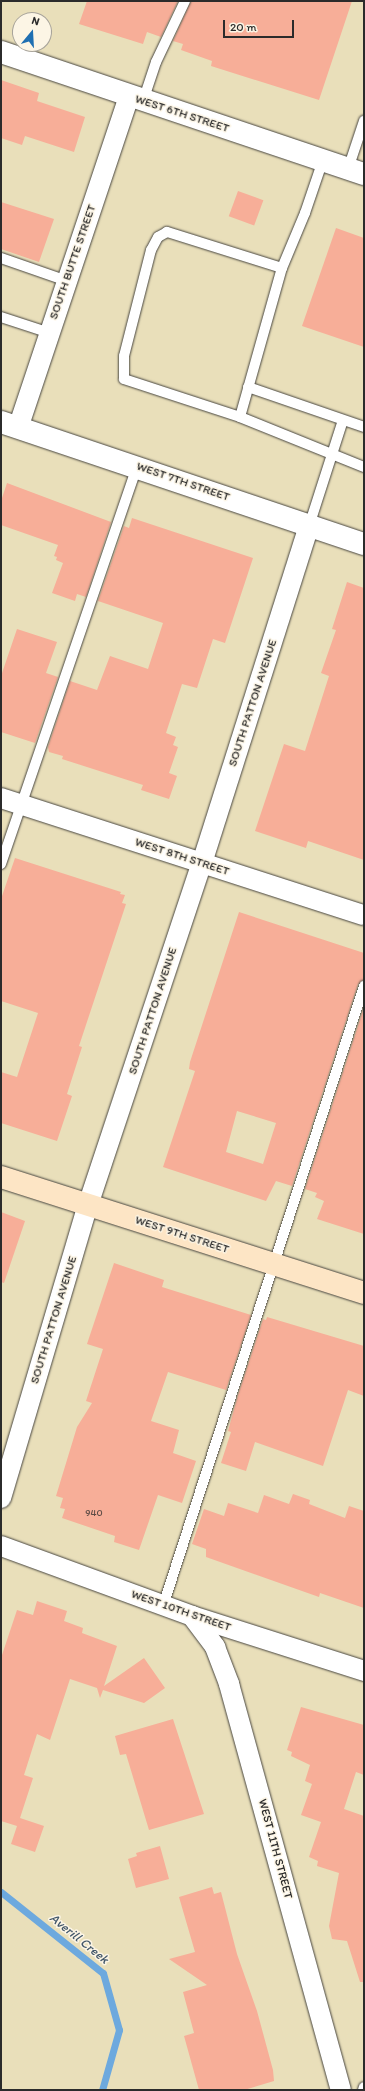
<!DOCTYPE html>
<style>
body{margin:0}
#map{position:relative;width:365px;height:2091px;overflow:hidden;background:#e9dfba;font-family:Itim,sans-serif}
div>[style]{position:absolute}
.stream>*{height:7px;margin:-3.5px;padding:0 3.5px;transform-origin:3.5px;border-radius:3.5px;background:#6da9de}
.building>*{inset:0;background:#f7ae98;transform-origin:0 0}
.roads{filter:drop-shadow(0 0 1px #484640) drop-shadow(0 0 1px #484640)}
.service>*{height:10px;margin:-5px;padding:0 5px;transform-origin:5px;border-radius:5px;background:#fff}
.minor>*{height:20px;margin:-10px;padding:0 10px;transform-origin:10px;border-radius:10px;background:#fff}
.tertiary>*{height:22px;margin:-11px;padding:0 11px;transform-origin:11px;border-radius:11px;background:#fff}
.secondary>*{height:22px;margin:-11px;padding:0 11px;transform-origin:11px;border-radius:11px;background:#fde5c5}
span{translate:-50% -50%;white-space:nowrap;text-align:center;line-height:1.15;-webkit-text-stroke:3px #fcf5e5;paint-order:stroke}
.number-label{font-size:10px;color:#5e4c46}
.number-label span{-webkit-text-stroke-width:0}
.street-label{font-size:12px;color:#2b2b2b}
.water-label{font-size:13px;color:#42576a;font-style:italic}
.frame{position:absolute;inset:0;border:2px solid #2b2b2b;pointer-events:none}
.north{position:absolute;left:12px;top:12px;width:40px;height:40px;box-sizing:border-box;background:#fcf5e5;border:1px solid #a8a49b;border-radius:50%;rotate:18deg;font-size:11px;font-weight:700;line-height:16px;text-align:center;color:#2b2b2b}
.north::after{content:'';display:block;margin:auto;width:14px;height:18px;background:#1f6fb2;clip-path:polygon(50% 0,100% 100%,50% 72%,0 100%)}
.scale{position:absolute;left:223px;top:20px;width:71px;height:18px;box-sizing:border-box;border:2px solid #2b2b2b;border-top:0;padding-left:5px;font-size:12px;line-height:14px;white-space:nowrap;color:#2b2b2b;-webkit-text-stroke:3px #fcf5e5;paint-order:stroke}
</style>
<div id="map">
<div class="stream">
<i style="left:1px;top:1892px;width:130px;rotate:38.5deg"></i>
<i style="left:103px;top:1973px;width:59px;rotate:74.3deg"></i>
<i style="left:119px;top:2030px;width:62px;rotate:105.8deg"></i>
</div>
<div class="building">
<i style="clip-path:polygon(87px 1px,178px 1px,161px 37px,147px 32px,143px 44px,79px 24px)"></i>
<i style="clip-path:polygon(191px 1px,352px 1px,319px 100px,211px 66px,212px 61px,181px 50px,183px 44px,173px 41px)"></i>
<i style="clip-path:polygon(1px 80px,39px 93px,37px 101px,85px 117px,74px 152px,25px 136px,22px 145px,1px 138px)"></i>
<i style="left:238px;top:191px;width:27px;height:27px;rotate:20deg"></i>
<i style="clip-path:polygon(1px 202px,54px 219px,39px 262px,1px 249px)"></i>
<i style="clip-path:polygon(336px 228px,364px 238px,364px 347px,302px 326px)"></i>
<i style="clip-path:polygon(7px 483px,111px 522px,86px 597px,77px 594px,75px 601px,52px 593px,63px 563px,56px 560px,57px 557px,54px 556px,58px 545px,1px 525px,1px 501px)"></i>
<i style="clip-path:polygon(132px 518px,253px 558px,225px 643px,213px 639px,197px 688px,182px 684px,166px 733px,176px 737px,173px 745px,178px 747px,169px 773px,177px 776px,169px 799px,141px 790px,143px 785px,62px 759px,63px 756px,49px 752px,48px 747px,70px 681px,97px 690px,110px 656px,148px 669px,163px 623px,98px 601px,124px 526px,129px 528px)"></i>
<i style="clip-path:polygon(347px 582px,364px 588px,364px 860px,308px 841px,306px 848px,255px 831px,284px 744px,305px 751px,329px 676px,321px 673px,336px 630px,332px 629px)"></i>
<i style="clip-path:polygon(17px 629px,57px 642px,46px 673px,58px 677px,35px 743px,1px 732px,1px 676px)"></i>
<i style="clip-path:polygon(15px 858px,121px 892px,120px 894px,125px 895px,122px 903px,126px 904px,79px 1046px,82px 1047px,67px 1094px,72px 1096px,57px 1141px,1px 1123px,1px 1072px,17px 1077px,38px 1013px,1px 1001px,1px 899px)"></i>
<i style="clip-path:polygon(evenodd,239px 912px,364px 953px,364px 980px,358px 984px,292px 1186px,276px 1181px,266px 1201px,163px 1167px,195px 1071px,189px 1069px,190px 1062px,239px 912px,237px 1111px,276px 1123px,263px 1164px,226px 1152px,237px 1111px)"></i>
<i style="clip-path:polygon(364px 1007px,364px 1234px,317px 1219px,324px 1201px,315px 1197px,317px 1193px,305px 1189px)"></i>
<i style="clip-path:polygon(1px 1212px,25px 1221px,4px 1283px,1px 1282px)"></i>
<i style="clip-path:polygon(114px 1263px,164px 1280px,162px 1287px,251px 1315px,226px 1390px,168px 1372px,151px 1421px,179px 1430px,173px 1453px,196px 1461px,182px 1503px,158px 1495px,139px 1550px,114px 1542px,115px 1536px,62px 1518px,65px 1509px,60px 1508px,63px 1498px,56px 1496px,77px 1427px,92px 1403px,86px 1401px,103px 1349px,87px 1344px)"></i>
<i style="clip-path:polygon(267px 1317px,364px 1346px,364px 1396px,348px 1390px,323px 1466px,255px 1442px,246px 1471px,221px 1463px,231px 1432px,228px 1431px,238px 1395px,263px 1319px,266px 1320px)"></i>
<i style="clip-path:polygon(293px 1494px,310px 1500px,309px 1504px,345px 1518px,349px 1506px,364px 1511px,364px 1608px,320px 1593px,319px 1597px,206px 1557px,206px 1549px,192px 1544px,204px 1509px,224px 1516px,228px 1503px,258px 1513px,264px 1495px,289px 1504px)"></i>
<i style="clip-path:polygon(37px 1601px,67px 1611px,64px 1621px,83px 1628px,82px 1633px,117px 1646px,104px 1686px,144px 1658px,165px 1688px,144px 1703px,103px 1690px,100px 1698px,97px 1688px,70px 1679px,50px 1740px,37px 1734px,24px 1775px,33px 1778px,20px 1818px,44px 1826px,35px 1852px,11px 1844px,17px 1826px,1px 1821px,1px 1658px,17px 1610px,33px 1615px)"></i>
<i style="clip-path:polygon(301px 1707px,364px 1725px,364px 1775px,356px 1772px,344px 1809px,364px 1816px,364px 1982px,360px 1982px,347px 1941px,332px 1939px,329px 1926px,339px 1873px,317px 1866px,318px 1861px,309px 1857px,321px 1822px,301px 1815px,312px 1784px,305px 1781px,310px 1765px,291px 1756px,292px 1752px,287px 1750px)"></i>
<i style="clip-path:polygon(173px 1719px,204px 1814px,149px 1830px,126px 1754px,120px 1755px,115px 1736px)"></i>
<i style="clip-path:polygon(160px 1846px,169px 1879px,136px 1888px,128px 1859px,137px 1856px,136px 1853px)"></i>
<i style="clip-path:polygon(212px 1887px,214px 1894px,221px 1892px,237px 1954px,257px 2011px,273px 2070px,274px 2081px,244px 2090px,199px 2090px,184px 2036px,194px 2033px,183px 1992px,207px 1985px,169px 1959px,195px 1952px,179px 1897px)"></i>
</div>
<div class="roads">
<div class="service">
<i style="left:143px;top:101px;width:41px;rotate:-71.6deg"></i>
<i style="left:156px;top:62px;width:68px;rotate:-64.6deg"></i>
<i style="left:348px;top:169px;width:51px;rotate:-71.6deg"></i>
<i style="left:1px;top:258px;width:70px;rotate:19.2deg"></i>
<i style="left:282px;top:268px;width:121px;rotate:-162.6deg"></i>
<i style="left:167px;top:232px;width:10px;rotate:151deg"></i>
<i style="left:158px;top:237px;width:15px;rotate:118deg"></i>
<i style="left:151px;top:250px;width:109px;rotate:104.3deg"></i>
<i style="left:124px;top:356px;width:23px;rotate:90deg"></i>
<i style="left:124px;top:379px;width:122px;rotate:18.1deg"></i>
<i style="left:240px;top:417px;width:134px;rotate:22deg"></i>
<i style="left:1px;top:317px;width:52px;rotate:18.1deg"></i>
<i style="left:248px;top:387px;width:123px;rotate:19deg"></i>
<i style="left:240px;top:417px;width:155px;rotate:-74.3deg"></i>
<i style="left:282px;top:268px;width:60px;rotate:-67.3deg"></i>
<i style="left:305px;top:213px;width:56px;rotate:-71.2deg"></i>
<i style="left:309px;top:526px;width:111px;rotate:-72.2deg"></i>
<i style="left:1px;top:864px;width:420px;rotate:-71.1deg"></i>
<i style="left:163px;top:1606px;width:652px;rotate:-72.04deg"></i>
<i style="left:363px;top:2090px;width:3px;rotate:-72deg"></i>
</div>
<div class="minor">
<i style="left:18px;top:428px;width:350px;rotate:-71.5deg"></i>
<i style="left:1px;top:798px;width:381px;rotate:17.9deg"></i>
<i style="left:1px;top:1498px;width:306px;rotate:-73.5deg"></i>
<i style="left:88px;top:1205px;width:360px;rotate:-71.6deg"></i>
<i style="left:202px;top:863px;width:354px;rotate:-72.4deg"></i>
<i style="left:1px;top:1546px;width:203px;rotate:20.1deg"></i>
<i style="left:192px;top:1616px;width:181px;rotate:17.7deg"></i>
<i style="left:192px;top:1616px;width:39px;rotate:53deg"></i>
<i style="left:215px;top:1647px;width:40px;rotate:69deg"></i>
<i style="left:229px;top:1684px;width:421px;rotate:74.6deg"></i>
</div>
<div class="tertiary">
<i style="left:1px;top:52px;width:383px;rotate:18.6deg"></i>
<i style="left:1px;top:422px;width:383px;rotate:18.6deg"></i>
</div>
<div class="secondary">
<i style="left:1px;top:1177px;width:381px;rotate:17.7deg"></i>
</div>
</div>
<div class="number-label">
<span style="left:94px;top:1513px">940</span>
</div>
<div class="street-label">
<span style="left:182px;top:114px;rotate:18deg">WEST 6TH STREET</span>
<span style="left:73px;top:262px;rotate:-71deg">SOUTH BUTTE STREET</span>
<span style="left:183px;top:482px;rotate:19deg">WEST 7TH STREET</span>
<span style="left:253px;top:703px;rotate:-72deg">SOUTH PATTON AVENUE</span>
<span style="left:182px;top:857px;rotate:18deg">WEST 8TH STREET</span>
<span style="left:153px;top:1011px;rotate:-72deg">SOUTH PATTON AVENUE</span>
<span style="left:182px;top:1235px;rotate:18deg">WEST 9TH STREET</span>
<span style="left:54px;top:1320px;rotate:-73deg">SOUTH PATTON AVENUE</span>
<span style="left:181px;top:1611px;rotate:19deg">WEST 10TH STREET</span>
<span style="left:275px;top:1849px;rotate:75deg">WEST 11TH STREET</span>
</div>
<div class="water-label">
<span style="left:79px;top:1939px;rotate:39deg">Averill Creek</span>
</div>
<div class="frame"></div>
<div class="north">N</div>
<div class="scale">20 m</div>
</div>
